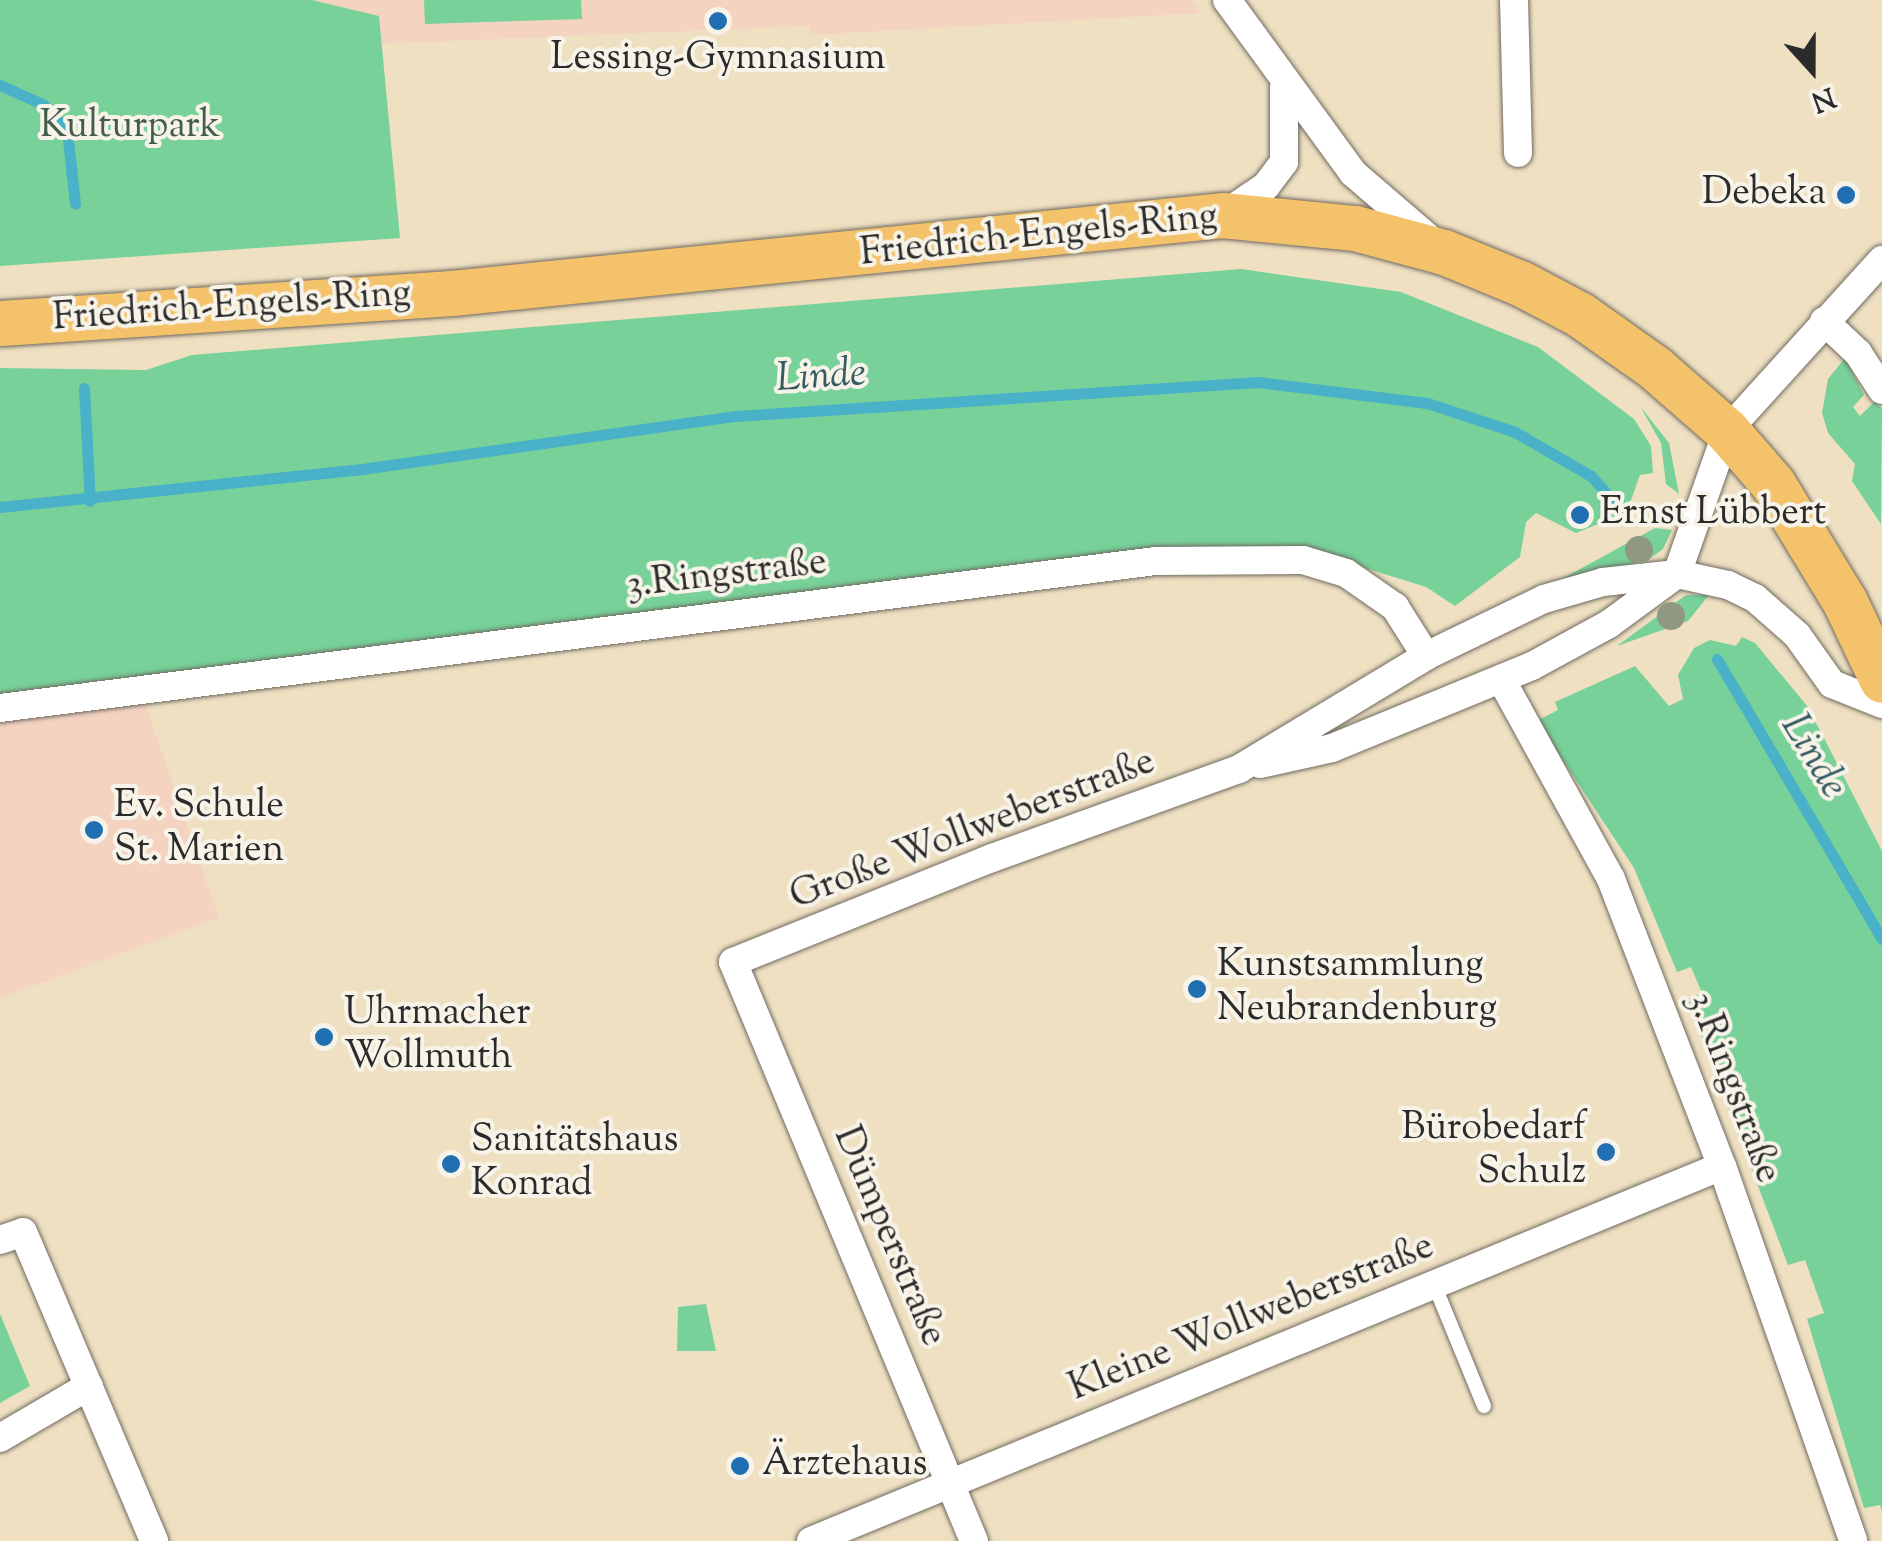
<!DOCTYPE html>
<meta charset="utf-8">
<style>
body{margin:0}
#map{position:relative;width:1882px;height:1541px;overflow:hidden;background:#efe0c2;font-family:"Sorts Mill Goudy",serif}
div>[style]{position:absolute}
.built>*{inset:0;background:#f5d3c1}
.green>*{inset:0;background:#77d199}
.stream>*{height:11px;margin:-5.5px;padding:0 5.5px;transform-origin:5.5px;border-radius:5.5px;background:#49b1c8}
.roads{filter:drop-shadow(0 0 2px #706a60) drop-shadow(0 0 2px #706a60)}
.lane>*{height:14px;margin:-7px;padding:0 7px;transform-origin:7px;border-radius:7px;background:#fff}
.street>*{height:28px;margin:-14px;padding:0 14px;transform-origin:14px;border-radius:14px;background:#fff}
.primary>*{height:45px;margin:-22.5px;padding:0 22.5px;transform-origin:22.5px;border-radius:22.5px;background:#f3c26a}
.trees>*{width:28px;height:28px;margin:-14px;border-radius:50%;background:#909881}
.dots>*{width:28px;height:28px;translate:-50% -50%;box-sizing:border-box;border:5px solid #f7f3e8;border-radius:50%}
span{translate:-50% -50%;white-space:nowrap;text-align:center;line-height:1.15;-webkit-text-stroke:8px #f7f3e8;paint-order:stroke}
.poi-label{font-size:38px;color:#2b2b2b}
.right{translate:-100% -50%;text-align:right}
.left{translate:0 -50%;text-align:left}
.park-label{font-size:38px;color:#425d4c}
.street-label{font-size:38px;color:#2b2b2b}
.water-label{font-size:40px;color:#365a62;font-style:italic}
.north{position:absolute;left:1762px;top:20px;width:100px;height:100px;-webkit-text-stroke:8px #f7f3e8;paint-order:stroke;rotate:159deg;font-size:28px;font-weight:700;line-height:40px;text-align:center;color:#2b2b2b}
.north::after{content:'';display:block;margin:auto;width:35px;height:45px;background:#2b2b2b;clip-path:polygon(50% 0,100% 100%,50% 72%,0 100%)}
</style>
<div id="map">
<div class="built">
<i style="clip-path:polygon(312px 0,1193px 0,1200px 13px,810px 35px,809px 26px,381px 44px,378px 16px)"></i>
<i style="clip-path:polygon(143px 697px,219px 918px,0 998px,0 716px)"></i>
</div>
<div class="green">
<i style="clip-path:polygon(0 0,312px 0,379px 16px,400px 238px,0 266px)"></i>
<i style="clip-path:polygon(424px 0,581px 0,582px 19px,425px 24px)"></i>
<i style="clip-path:polygon(1241px 269px,1401px 292px,1538px 347px,1634px 419px,1651px 446px,1653px 473px,1640px 475px,1631px 500px,1613px 518px,1576px 533px,1536px 513px,1526px 522px,1520px 557px,1455px 606px,1426px 587px,1304px 549px,0 699px,0 368px,146px 370px,192px 355px)"></i>
<i style="clip-path:polygon(1845px 358px,1864px 395px,1853px 407px,1860px 416px,1875px 401px,1882px 409px,1881px 524px,1852px 481px,1855px 464px,1828px 433px,1822px 413px,1828px 379px)"></i>
<i style="clip-path:polygon(1640px 406px,1669px 443px,1679px 494px,1666px 484px,1661px 443px)"></i>
<i style="clip-path:polygon(1655px 528px,1672px 530px,1663px 549px,1644px 563px,1558px 581px)"></i>
<i style="clip-path:polygon(1686px 595px,1709px 595px,1688px 621px,1617px 646px)"></i>
<i style="clip-path:polygon(1742px 637px,1755px 643px,1808px 707px,1882px 851px,1882px 1512px,1880px 1505px,1864px 1508px,1807px 1319px,1824px 1313px,1805px 1260px,1788px 1265px,1687px 999px,1702px 993px,1691px 967px,1677px 972px,1634px 868px,1537px 721px,1558px 710px,1555px 702px,1635px 666px,1669px 706px,1683px 699px,1678px 675px,1694px 648px,1710px 640px,1736px 646px)"></i>
<i style="clip-path:polygon(706px 1304px,716px 1351px,677px 1351px,678px 1307px)"></i>
<i style="clip-path:polygon(0 1314px,30px 1386px,0 1403px)"></i>
</div>
<div class="stream">
<i style="left:0;top:85px;width:48px;rotate:24.4deg"></i>
<i style="left:44px;top:105px;width:35px;rotate:49deg"></i>
<i style="left:67px;top:131px;width:73px;rotate:83.7deg"></i>
<i style="left:84px;top:388px;width:113px;rotate:87deg"></i>
<i style="left:0;top:507px;width:364px;rotate:-6deg"></i>
<i style="left:362px;top:469px;width:377px;rotate:-8.1deg"></i>
<i style="left:735px;top:416px;width:524px;rotate:-3.72deg"></i>
<i style="left:1258px;top:382px;width:170px;rotate:7.1deg"></i>
<i style="left:1427px;top:403px;width:93px;rotate:18.2deg"></i>
<i style="left:1515px;top:432px;width:88px;rotate:30.1deg"></i>
<i style="left:1591px;top:476px;width:43px;rotate:47.8deg"></i>
<i style="left:1717px;top:659px;width:325px;rotate:59.5deg"></i>
</div>
<div class="roads">
<div class="lane">
<i style="left:1434px;top:1284px;width:132px;rotate:67.7deg"></i>
</div>
<div class="street">
<i style="left:1227px;top:0;width:214px;rotate:53.9deg"></i>
<i style="left:1353px;top:173px;width:104px;rotate:40.7deg"></i>
<i style="left:1514px;top:0;width:153px;rotate:88.5deg"></i>
<i style="left:1223px;top:215px;width:52px;rotate:-34deg"></i>
<i style="left:1266px;top:186px;width:30px;rotate:-53deg"></i>
<i style="left:1284px;top:162px;width:74px;rotate:-90deg"></i>
<i style="left:1824px;top:321px;width:47px;rotate:43.3deg"></i>
<i style="left:1858px;top:353px;width:44px;rotate:57deg"></i>
<i style="left:1501px;top:679px;width:228px;rotate:61.2deg"></i>
<i style="left:1611px;top:879px;width:308px;rotate:68.9deg"></i>
<i style="left:1722px;top:1166px;width:397px;rotate:70.7deg"></i>
<i style="left:0;top:708px;width:1164px;rotate:-7.25deg"></i>
<i style="left:1155px;top:561px;width:148px;rotate:-0.4deg"></i>
<i style="left:1303px;top:560px;width:45px;rotate:16.8deg"></i>
<i style="left:1346px;top:573px;width:60px;rotate:34.8deg"></i>
<i style="left:1395px;top:607px;width:58px;rotate:57.7deg"></i>
<i style="left:1260px;top:764px;width:74px;rotate:-12.5deg"></i>
<i style="left:1332px;top:748px;width:216px;rotate:-22.3deg"></i>
<i style="left:1532px;top:666px;width:88px;rotate:-28.6deg"></i>
<i style="left:1609px;top:624px;width:84px;rotate:-36.3deg"></i>
<i style="left:1677px;top:574px;width:151px;rotate:-70.7deg"></i>
<i style="left:1727px;top:431px;width:231px;rotate:-47.8deg"></i>
<i style="left:0;top:1240px;width:24px;rotate:-19deg"></i>
<i style="left:23px;top:1232px;width:336px;rotate:67deg"></i>
<i style="left:0;top:1438px;width:103px;rotate:-30.3deg"></i>
<i style="left:811px;top:1541px;width:985px;rotate:-22.37deg"></i>
<i style="left:974px;top:1541px;width:627px;rotate:-112.6deg"></i>
<i style="left:733px;top:962px;width:279px;rotate:-21.9deg"></i>
<i style="left:992px;top:858px;width:263px;rotate:-19.8deg"></i>
<i style="left:1239px;top:769px;width:218px;rotate:-31.1deg"></i>
<i style="left:1426px;top:656px;width:131px;rotate:-25.8deg"></i>
<i style="left:1544px;top:599px;width:61px;rotate:-16.1deg"></i>
<i style="left:1603px;top:582px;width:74px;rotate:-6.2deg"></i>
<i style="left:1677px;top:574px;width:52px;rotate:12.2deg"></i>
<i style="left:1728px;top:585px;width:30px;rotate:26deg"></i>
<i style="left:1755px;top:598px;width:56px;rotate:41.4deg"></i>
<i style="left:1797px;top:635px;width:60px;rotate:54.5deg"></i>
<i style="left:1832px;top:684px;width:54px;rotate:21.8deg"></i>
</div>
<div class="primary">
<i style="left:0;top:323px;width:453px;rotate:-3.8deg"></i>
<i style="left:452px;top:293px;width:774px;rotate:-5.78deg"></i>
<i style="left:1222px;top:215px;width:134px;rotate:5.6deg"></i>
<i style="left:1355px;top:228px;width:92px;rotate:15.1deg"></i>
<i style="left:1444px;top:252px;width:84px;rotate:22.3deg"></i>
<i style="left:1522px;top:284px;width:64px;rotate:27.8deg"></i>
<i style="left:1579px;top:314px;width:92px;rotate:35.2deg"></i>
<i style="left:1654px;top:367px;width:97px;rotate:41.2deg"></i>
<i style="left:1727px;top:431px;width:70px;rotate:49deg"></i>
<i style="left:1773px;top:484px;width:138px;rotate:58.6deg"></i>
<i style="left:1845px;top:602px;width:86px;rotate:64.6deg"></i>
</div>
</div>
<div class="trees">
<i style="left:1639px;top:550px"></i>
<i style="left:1671px;top:616px"></i>
</div>
<div class="dots">
<i style="left:718px;top:21px;background:#1f6fb2"></i>
<i style="left:1846px;top:195px;background:#1f6fb2"></i>
<i style="left:1580px;top:515px;background:#1f6fb2"></i>
<i style="left:94px;top:830px;background:#1f6fb2"></i>
<i style="left:1197px;top:989px;background:#1f6fb2"></i>
<i style="left:324px;top:1037px;background:#1f6fb2"></i>
<i style="left:1606px;top:1152px;background:#1f6fb2"></i>
<i style="left:451px;top:1164px;background:#1f6fb2"></i>
<i style="left:740px;top:1466px;background:#1f6fb2"></i>
</div>
<div class="poi-label">
<span style="left:718px;top:60px">Lessing-Gymnasium</span>
<span class="right" style="left:1826px;top:195px">Debeka</span>
<span class="left" style="left:1600px;top:515px">Ernst Lübbert</span>
<span class="left" style="left:114px;top:830px">Ev. Schule<br>St. Marien</span>
<span class="left" style="left:1217px;top:989px">Kunstsammlung<br>Neubrandenburg</span>
<span class="left" style="left:344px;top:1037px">Uhrmacher<br>Wollmuth</span>
<span class="right" style="left:1586px;top:1152px">Bürobedarf<br>Schulz</span>
<span class="left" style="left:471px;top:1164px">Sanitätshaus<br>Konrad</span>
<span class="left" style="left:762px;top:1466px">Ärztehaus</span>
</div>
<div class="park-label">
<span style="left:130px;top:128px">Kulturpark</span>
</div>
<div class="street-label">
<span style="left:1039px;top:237px;rotate:-6deg">Friedrich-Engels-Ring</span>
<span style="left:232px;top:308px;rotate:-4deg">Friedrich-Engels-Ring</span>
<span style="left:727px;top:576px;rotate:-7deg">3.Ringstraße</span>
<span style="left:973px;top:831px;rotate:-21deg">Große Wollweberstraße</span>
<span style="left:1732px;top:1088px;rotate:69deg">3.Ringstraße</span>
<span style="left:888px;top:1237px;rotate:67deg">Dümperstraße</span>
<span style="left:1252px;top:1319px;rotate:-22deg">Kleine Wollweberstraße</span>
</div>
<div class="water-label">
<span style="left:821px;top:378px;rotate:-4deg">Linde</span>
<span style="left:1812px;top:757px;rotate:59deg">Linde</span>
</div>
<div class="north">N</div>
</div>
